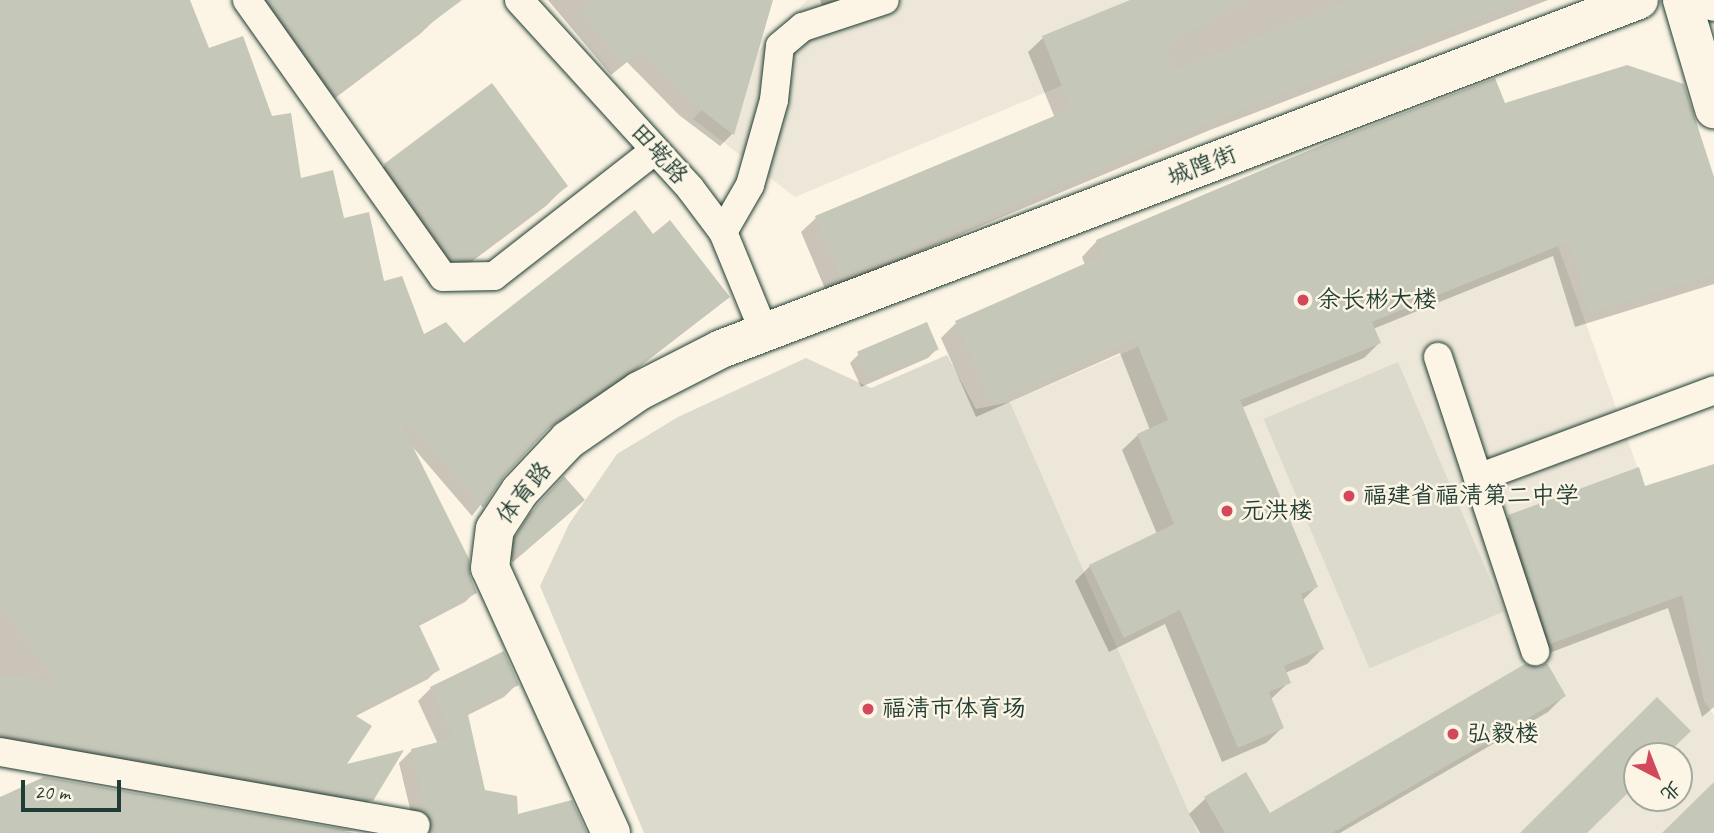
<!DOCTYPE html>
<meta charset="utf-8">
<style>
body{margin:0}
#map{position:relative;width:1714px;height:833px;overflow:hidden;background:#fcf5e5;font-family:Caveat,"LXGW WenKai TC",sans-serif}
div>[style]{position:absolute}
.built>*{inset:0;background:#ece7d8}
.green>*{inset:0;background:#dcdacc;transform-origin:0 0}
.shadow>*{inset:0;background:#0003}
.building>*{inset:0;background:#c5c7b9;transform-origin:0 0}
.roads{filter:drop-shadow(0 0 2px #1f3d34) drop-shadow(0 0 2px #1f3d34)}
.street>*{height:28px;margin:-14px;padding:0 14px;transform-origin:14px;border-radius:14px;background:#fcf5e5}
.secondary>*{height:38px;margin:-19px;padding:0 19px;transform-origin:19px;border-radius:19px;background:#fcf5e5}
.primary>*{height:38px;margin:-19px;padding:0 19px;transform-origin:19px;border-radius:19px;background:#fcf5e5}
.dots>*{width:19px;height:19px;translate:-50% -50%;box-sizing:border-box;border:4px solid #fcf5e5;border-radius:50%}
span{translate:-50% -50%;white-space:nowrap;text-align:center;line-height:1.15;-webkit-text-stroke:5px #fcf5e5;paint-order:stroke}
.street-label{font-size:24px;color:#1f3d34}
.poi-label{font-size:24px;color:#1f3d34}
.left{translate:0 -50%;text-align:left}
.north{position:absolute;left:1623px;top:742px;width:70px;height:70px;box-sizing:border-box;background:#fcf5e5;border:2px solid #a4ab9e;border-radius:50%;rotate:138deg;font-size:19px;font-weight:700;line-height:28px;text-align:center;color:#1f3d34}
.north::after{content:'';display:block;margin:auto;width:24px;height:32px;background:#d1495b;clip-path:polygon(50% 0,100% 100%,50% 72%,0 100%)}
.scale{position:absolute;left:21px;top:780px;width:100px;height:32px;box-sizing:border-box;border:4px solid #1f3d34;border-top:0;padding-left:9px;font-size:21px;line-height:24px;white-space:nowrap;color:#1f3d34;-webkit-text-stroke:5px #fcf5e5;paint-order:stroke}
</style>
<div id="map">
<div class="built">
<i style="clip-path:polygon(807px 0,1178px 0,1188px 33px,795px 197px,693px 119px)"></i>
<i style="clip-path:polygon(evenodd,1533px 176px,1681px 589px,1704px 701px,1714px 715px,1714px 833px,1198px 833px,1010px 402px,1533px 176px,1637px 756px,1679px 756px,1679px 798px,1637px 798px,1637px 756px)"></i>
</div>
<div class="green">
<i style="clip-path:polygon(947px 355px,976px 409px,1010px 402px,1198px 833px,644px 833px,540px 586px,569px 524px,617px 454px,678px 417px,806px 358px,871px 388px)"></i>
<i style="left:1398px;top:362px;width:271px;height:146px;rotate:67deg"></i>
</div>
<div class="shadow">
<i style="clip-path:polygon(0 0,188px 0,208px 50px,271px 118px,299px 180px,343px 220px,383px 283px,423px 337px,464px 346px,653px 236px,718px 306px,629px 375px,542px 433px,503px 475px,472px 516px,411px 445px,475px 592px,465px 602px,417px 627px,438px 669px,428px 679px,354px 717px,343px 767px,371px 799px,361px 810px,0 745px)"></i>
<i style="clip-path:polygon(253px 0,431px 0,441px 14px,420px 34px,314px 114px)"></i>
<i style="clip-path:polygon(548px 0,761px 0,769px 9px,732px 134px,720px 146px,679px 115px,627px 62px,611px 75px)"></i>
<i style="clip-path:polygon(820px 0,856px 0,824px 10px)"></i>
<i style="clip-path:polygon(1135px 0,1548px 0,1210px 130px,826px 291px,801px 232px,816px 218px,1055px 118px,1028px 52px,1043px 38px)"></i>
<i style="clip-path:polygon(492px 85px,566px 186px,546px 206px,447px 280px,364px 186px,385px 165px)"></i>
<i style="clip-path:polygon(1504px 105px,1714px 185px,1714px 284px,1575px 327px,1553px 256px,1373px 329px,1379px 343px,1364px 358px,1241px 408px,1316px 587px,1302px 601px,1322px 649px,1307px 664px,1285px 673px,1289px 682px,1270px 700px,1282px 728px,1266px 743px,1222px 762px,1165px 624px,1109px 652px,1075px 581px,1090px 566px,1157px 534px,1122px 450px,1138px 435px,1150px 430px,1120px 353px,976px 417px,941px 338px,956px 323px,1085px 265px,1082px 257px,1097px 241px)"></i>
<i style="clip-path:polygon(937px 349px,928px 358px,861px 387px,850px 363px,859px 354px)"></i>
<i style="clip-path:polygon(1714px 466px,1714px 707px,1702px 717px,1668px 608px,1536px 658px,1494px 532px,1509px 517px,1644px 488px)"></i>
<i style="clip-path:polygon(564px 479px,574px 509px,513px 562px,507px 555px,508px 547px,529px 515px)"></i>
<i style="clip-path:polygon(517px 684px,504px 697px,466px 716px,484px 791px,516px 816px,585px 833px,419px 833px,414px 825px,399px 763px,412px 750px,438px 744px,418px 701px,431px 688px)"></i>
<i style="clip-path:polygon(1564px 696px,1548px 712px,1340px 833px,1200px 833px,1189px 814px,1205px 799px,1269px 816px)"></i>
<i style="clip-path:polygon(45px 779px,355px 833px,0 833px,0 799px)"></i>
</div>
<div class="building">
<i style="clip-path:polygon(0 0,190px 0,209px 48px,243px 36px,272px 116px,291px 113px,301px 178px,333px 170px,344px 218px,369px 212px,384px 281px,402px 276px,424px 334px,446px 322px,464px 343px,635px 210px,653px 234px,670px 220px,730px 297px,641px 365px,552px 425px,504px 476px,483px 508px,409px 421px,402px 425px,469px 559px,470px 576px,477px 593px,418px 623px,440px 670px,353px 714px,372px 726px,347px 764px,404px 750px,373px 801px,0 733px,0 675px,57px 681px,0 604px)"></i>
<i style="clip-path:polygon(267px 0,462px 0,335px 95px)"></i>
<i style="clip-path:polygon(596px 0,773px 0,734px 135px,692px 103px,640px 51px,624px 64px,582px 11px)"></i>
<i style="clip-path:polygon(1130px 0,1245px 0,1164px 47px,1175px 70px,1349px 0,1519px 0,1519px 3px,1226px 116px,840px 278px,815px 216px,1071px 109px,1042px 36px)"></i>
<i style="clip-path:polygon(1627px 65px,1684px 84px,1714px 177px,1714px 274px,1590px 313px,1568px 242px,1372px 322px,1381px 343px,1240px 400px,1318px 587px,1301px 594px,1324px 649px,1284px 666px,1291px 683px,1269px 692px,1284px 728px,1238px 748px,1180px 610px,1124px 638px,1089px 565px,1174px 524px,1137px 434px,1168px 420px,1135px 339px,992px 403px,955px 321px,1102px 256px,1096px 240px,1341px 137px,1495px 78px,1505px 103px)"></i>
<i style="clip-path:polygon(492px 83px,568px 186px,470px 260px,456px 260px,384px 164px)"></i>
<i style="left:927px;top:322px;width:30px;height:76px;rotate:67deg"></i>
<i style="clip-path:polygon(1714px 464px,1714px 674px,1708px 675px,1683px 595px,1550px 644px,1508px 515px,1639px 467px,1645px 486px)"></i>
<i style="clip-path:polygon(564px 476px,585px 500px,522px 554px,515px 546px,516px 537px,537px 505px)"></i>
<i style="clip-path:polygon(504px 651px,519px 685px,467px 710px,485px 790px,517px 796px,518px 814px,572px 800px,587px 833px,431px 833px,432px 820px,426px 812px,411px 749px,454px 738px,430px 687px)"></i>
<i style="clip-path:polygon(1547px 663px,1566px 696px,1332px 833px,1225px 833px,1204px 797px,1246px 772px,1270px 813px,1525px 664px,1540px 667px)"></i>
<i style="clip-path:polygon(1657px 697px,1691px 731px,1665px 756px,1637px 756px,1637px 784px,1587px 833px,1520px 833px)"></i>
<i style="clip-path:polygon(44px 777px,354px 831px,0 833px,0 797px)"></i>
<i style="clip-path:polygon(1714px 782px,1714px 833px,1662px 833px)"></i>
</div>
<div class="roads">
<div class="street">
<i style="left:247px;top:0;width:339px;rotate:54.7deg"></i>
<i style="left:443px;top:277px;width:51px;rotate:-1.1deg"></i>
<i style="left:494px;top:276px;width:204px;rotate:-38deg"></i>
<i style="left:519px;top:0;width:254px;rotate:47.7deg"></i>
<i style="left:690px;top:188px;width:55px;rotate:53.1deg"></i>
<i style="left:723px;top:232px;width:108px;rotate:67.7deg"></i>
<i style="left:723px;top:232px;width:54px;rotate:-60.1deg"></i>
<i style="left:750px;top:185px;width:88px;rotate:-74.2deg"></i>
<i style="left:774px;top:100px;width:54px;rotate:-83.7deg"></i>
<i style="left:780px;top:46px;width:30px;rotate:-40deg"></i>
<i style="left:803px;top:27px;width:86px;rotate:-18.2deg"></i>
<i style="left:1438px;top:357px;width:310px;rotate:71.7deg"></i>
<i style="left:1478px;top:478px;width:252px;rotate:-20.4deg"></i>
<i style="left:0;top:752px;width:422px;rotate:10deg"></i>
</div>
<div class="secondary">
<i style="left:611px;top:833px;width:291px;rotate:-114.5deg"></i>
<i style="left:490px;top:568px;width:39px;rotate:-83deg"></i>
<i style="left:495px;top:529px;width:45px;rotate:-56.7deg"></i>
<i style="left:520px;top:491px;width:70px;rotate:-46.7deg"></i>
<i style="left:568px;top:440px;width:86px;rotate:-34.6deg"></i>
<i style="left:639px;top:391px;width:92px;rotate:-27.1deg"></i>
<i style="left:721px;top:349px;width:982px;rotate:-20.82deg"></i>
</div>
<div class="primary">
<i style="left:1682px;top:0;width:114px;rotate:73.6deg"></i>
<i style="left:1713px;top:0;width:2px;rotate:63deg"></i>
</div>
</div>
<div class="dots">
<i style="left:1303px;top:300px;background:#d1495b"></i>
<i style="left:1349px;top:496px;background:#d1495b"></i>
<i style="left:1227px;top:511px;background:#d1495b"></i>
<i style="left:868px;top:709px;background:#d1495b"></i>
<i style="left:1453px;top:734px;background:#d1495b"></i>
</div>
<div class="street-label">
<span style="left:659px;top:154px;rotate:48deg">田墘路</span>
<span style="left:1202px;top:166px;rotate:-21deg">城隍街</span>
<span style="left:524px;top:493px;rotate:-51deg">体育路</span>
</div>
<div class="poi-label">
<span class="left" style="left:1317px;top:300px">余长彬大楼</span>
<span class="left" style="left:1363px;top:496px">福建省福清第二中学</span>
<span class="left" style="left:1241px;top:511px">元洪楼</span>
<span class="left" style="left:882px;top:709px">福清市体育场</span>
<span class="left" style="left:1467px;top:734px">弘毅楼</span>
</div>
<div class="north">北</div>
<div class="scale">20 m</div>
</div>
